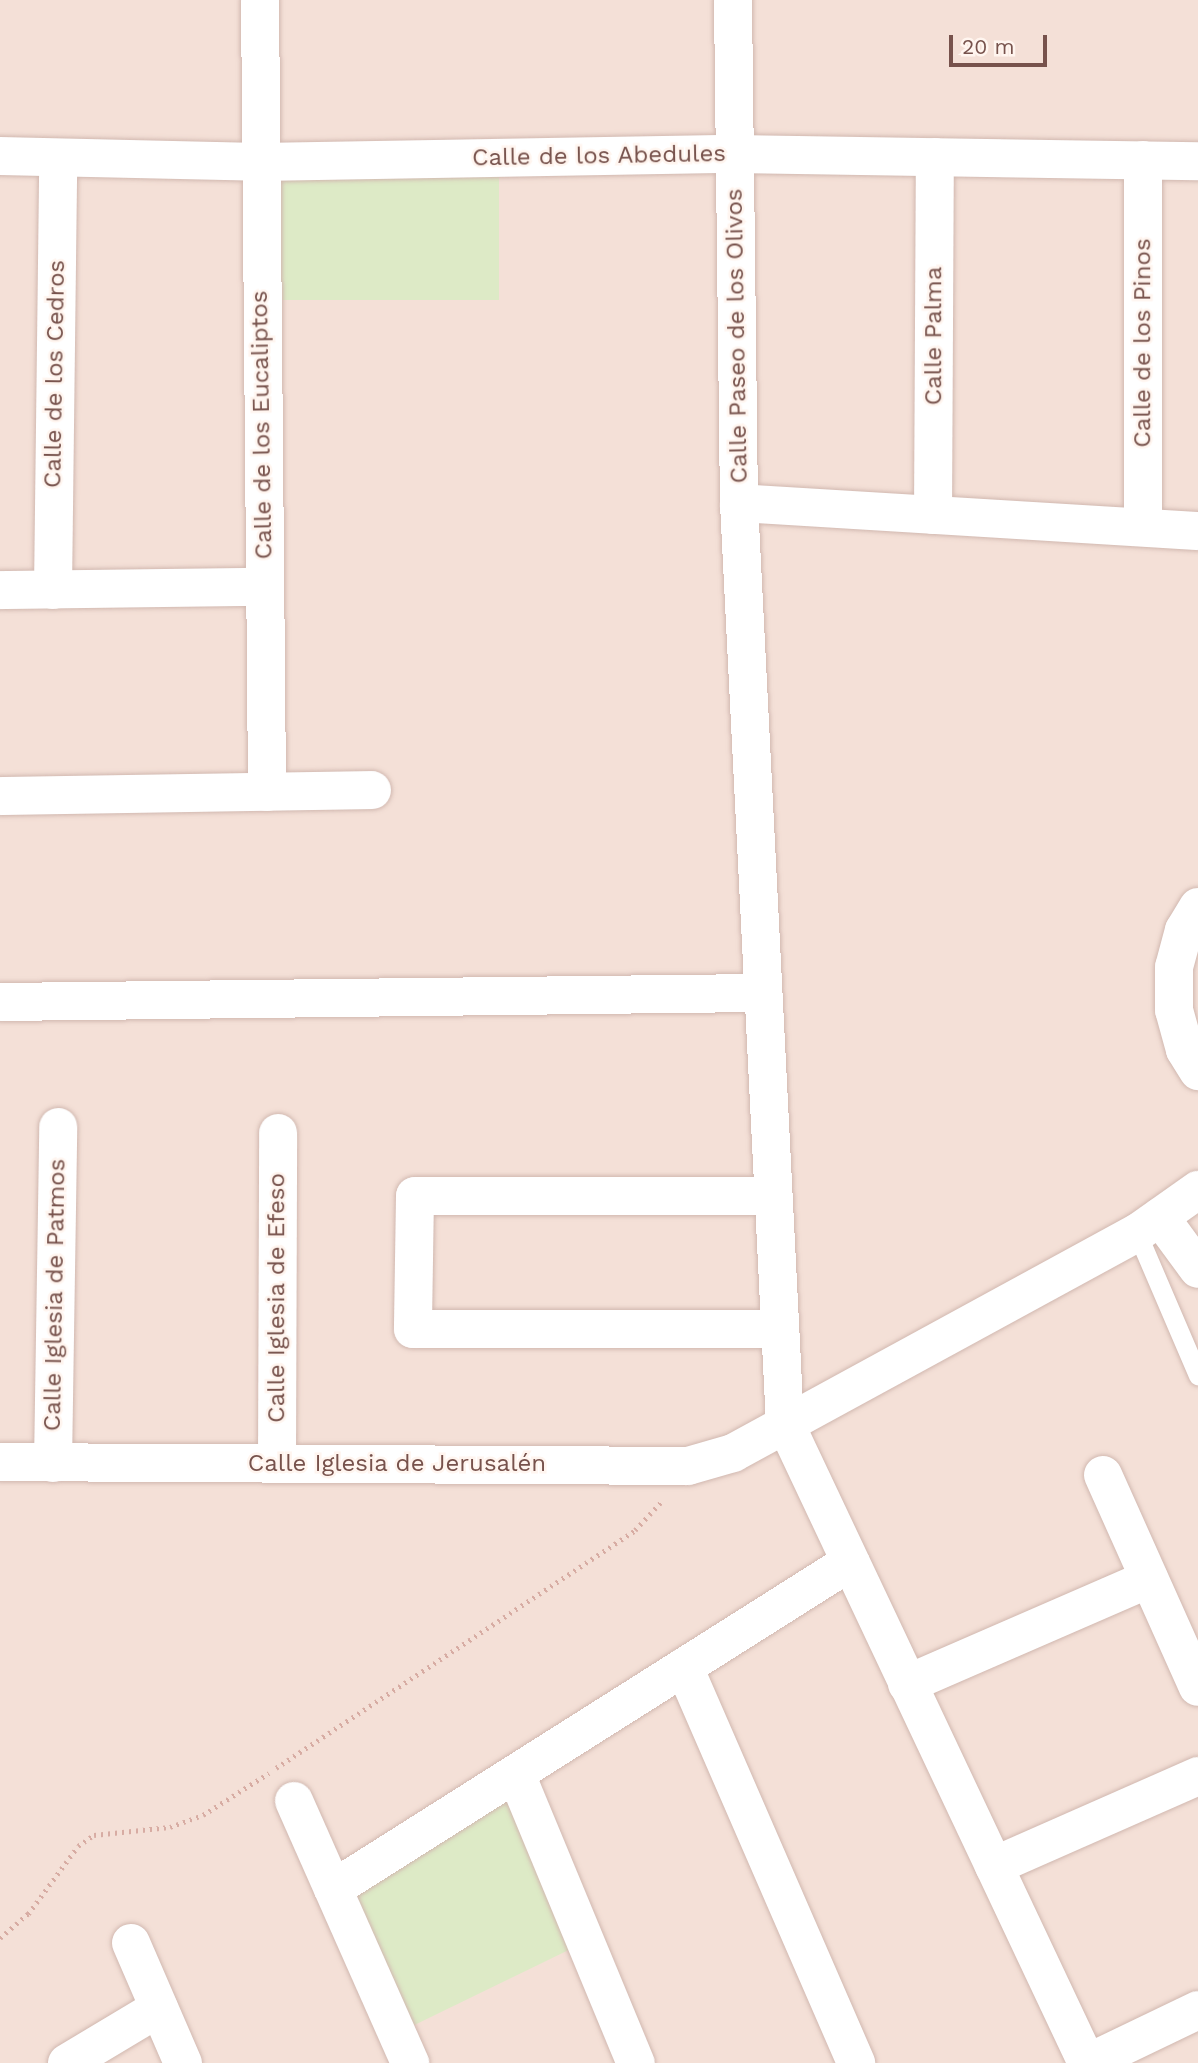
<!DOCTYPE html>
<meta charset="utf-8">
<style>
body{margin:0}
#map{position:relative;width:1198px;height:2063px;overflow:hidden;background:#fcf0e8;font-family:"Work Sans",sans-serif}
div>[style]{position:absolute}
.residential>*{inset:0;background:#f4e0d7;transform-origin:0 0}
.green>*{inset:0;background:#ddeac6;transform-origin:0 0}
.path>*{height:4.5px;margin-top:-2.25px;transform-origin:0;background:repeating-linear-gradient(90deg,#d7aca3 0 2px,transparent 0 7px)}
.roads{filter:drop-shadow(0 0 2px #d1b8b0) drop-shadow(0 0 2px #d1b8b0)}
.lane>*{height:19px;margin:-9.5px;padding:0 9.5px;transform-origin:9.5px;border-radius:9.5px;background:#fff}
.street>*{height:38px;margin:-19px;padding:0 19px;transform-origin:19px;border-radius:19px;background:#fff}
span{translate:-50% -50%;white-space:nowrap;text-align:center;line-height:1.15;-webkit-text-stroke:5px #fff5ef;paint-order:stroke}
.street-label{font-size:24px;color:#77524c}
.scale{position:absolute;left:949px;top:35px;width:98px;height:32px;box-sizing:border-box;border:4px solid #77524c;border-top:0;padding-left:9px;font-size:21px;line-height:24px;white-space:nowrap;color:#77524c;-webkit-text-stroke:5px #fff5ef;paint-order:stroke}
</style>
<div id="map">
<div class="residential">
<i style="left:0;top:0;width:1198px;height:2063px"></i>
</div>
<div class="green">
<i style="left:499px;top:160px;width:140px;height:240px;rotate:90deg"></i>
<i style="clip-path:polygon(511px 1784px,581px 1944px,398px 2033px,337px 1890px)"></i>
</div>
<div class="path">
<i style="left:276px;top:1768px;width:431px;rotate:-33.5deg"></i>
<i style="left:635px;top:1530px;width:40px;rotate:-47deg"></i>
<i style="left:0;top:1938px;width:37px;rotate:-41deg"></i>
<i style="left:28px;top:1914px;width:84px;rotate:-53.7deg"></i>
<i style="left:78px;top:1846px;width:19px;rotate:-35deg"></i>
<i style="left:94px;top:1835px;width:76px;rotate:-6deg"></i>
<i style="left:170px;top:1827px;width:35px;rotate:-20deg"></i>
<i style="left:203px;top:1815px;width:78px;rotate:-32.5deg"></i>
</div>
<div class="roads">
<div class="lane">
<i style="left:1137px;top:1233px;width:155px;rotate:66.8deg"></i>
</div>
<div class="street">
<i style="left:260px;top:0;width:792px;rotate:89.49deg"></i>
<i style="left:733px;top:0;width:503px;rotate:89.32deg"></i>
<i style="left:739px;top:503px;width:921px;rotate:87.14deg"></i>
<i style="left:785px;top:1423px;width:708px;rotate:64.74deg"></i>
<i style="left:0;top:156px;width:259px;rotate:1.3deg"></i>
<i style="left:259px;top:162px;width:475px;rotate:-1deg"></i>
<i style="left:734px;top:154px;width:464px;rotate:0.9deg"></i>
<i style="left:739px;top:503px;width:460px;rotate:3.5deg"></i>
<i style="left:933px;top:515px;width:358px;rotate:-89.7deg"></i>
<i style="left:1143px;top:527px;width:367px;rotate:-90deg"></i>
<i style="left:0;top:590px;width:263px;rotate:-0.7deg"></i>
<i style="left:53px;top:590px;width:432px;rotate:-89.3deg"></i>
<i style="left:0;top:796px;width:372px;rotate:-0.9deg"></i>
<i style="left:1198px;top:907px;width:27px;rotate:121deg"></i>
<i style="left:1184px;top:930px;width:38px;rotate:105deg"></i>
<i style="left:1174px;top:967px;width:43px;rotate:90deg"></i>
<i style="left:1174px;top:1010px;width:41px;rotate:74.6deg"></i>
<i style="left:1185px;top:1050px;width:25px;rotate:58deg"></i>
<i style="left:0;top:1002px;width:763px;rotate:-0.68deg"></i>
<i style="left:772px;top:1196px;width:357px;rotate:180deg"></i>
<i style="left:415px;top:1196px;width:133px;rotate:90.9deg"></i>
<i style="left:413px;top:1329px;width:367px"></i>
<i style="left:1160px;top:1217px;width:64px;rotate:53.8deg"></i>
<i style="left:0;top:1462px;width:688px;rotate:0.33deg"></i>
<i style="left:688px;top:1466px;width:47px;rotate:-16.1deg"></i>
<i style="left:733px;top:1453px;width:460px;rotate:-28.6deg"></i>
<i style="left:1137px;top:1233px;width:75px;rotate:-35.2deg"></i>
<i style="left:53px;top:1463px;width:336px;rotate:-89.1deg"></i>
<i style="left:277px;top:1463px;width:330px;rotate:-89.8deg"></i>
<i style="left:1103px;top:1475px;width:232px;rotate:65.9deg"></i>
<i style="left:684px;top:1667px;width:432px;rotate:66.5deg"></i>
<i style="left:907px;top:1684px;width:264px;rotate:-23.5deg"></i>
<i style="left:516px;top:1774px;width:313px;rotate:67.5deg"></i>
<i style="left:294px;top:1801px;width:287px;rotate:66.1deg"></i>
<i style="left:994px;top:1866px;width:223px;rotate:-23.8deg"></i>
<i style="left:333px;top:1889px;width:612px;rotate:-32.31deg"></i>
<i style="left:131px;top:1943px;width:131px;rotate:66.6deg"></i>
<i style="left:67px;top:2063px;width:107px;rotate:-30.9deg"></i>
<i style="left:1088px;top:2063px;width:122px;rotate:-25.7deg"></i>
</div>
</div>
<div class="street-label">
<span style="left:599px;top:156px;rotate:-1deg">Calle de los Abedules</span>
<span style="left:737px;top:336px;rotate:-91deg">Calle Paseo de los Olivos</span>
<span style="left:934px;top:336px;rotate:-90deg">Calle Palma</span>
<span style="left:1143px;top:343px;rotate:-90deg">Calle de los Pinos</span>
<span style="left:55px;top:374px;rotate:-89deg">Calle de los Cedros</span>
<span style="left:262px;top:425px;rotate:-91deg">Calle de los Eucaliptos</span>
<span style="left:55px;top:1295px;rotate:-89deg">Calle Iglesia de Patmos</span>
<span style="left:277px;top:1298px;rotate:-90deg">Calle Iglesia de Efeso</span>
<span style="left:397px;top:1464px">Calle Iglesia de Jerusalén</span>
</div>
<div class="scale">20 m</div>
</div>
